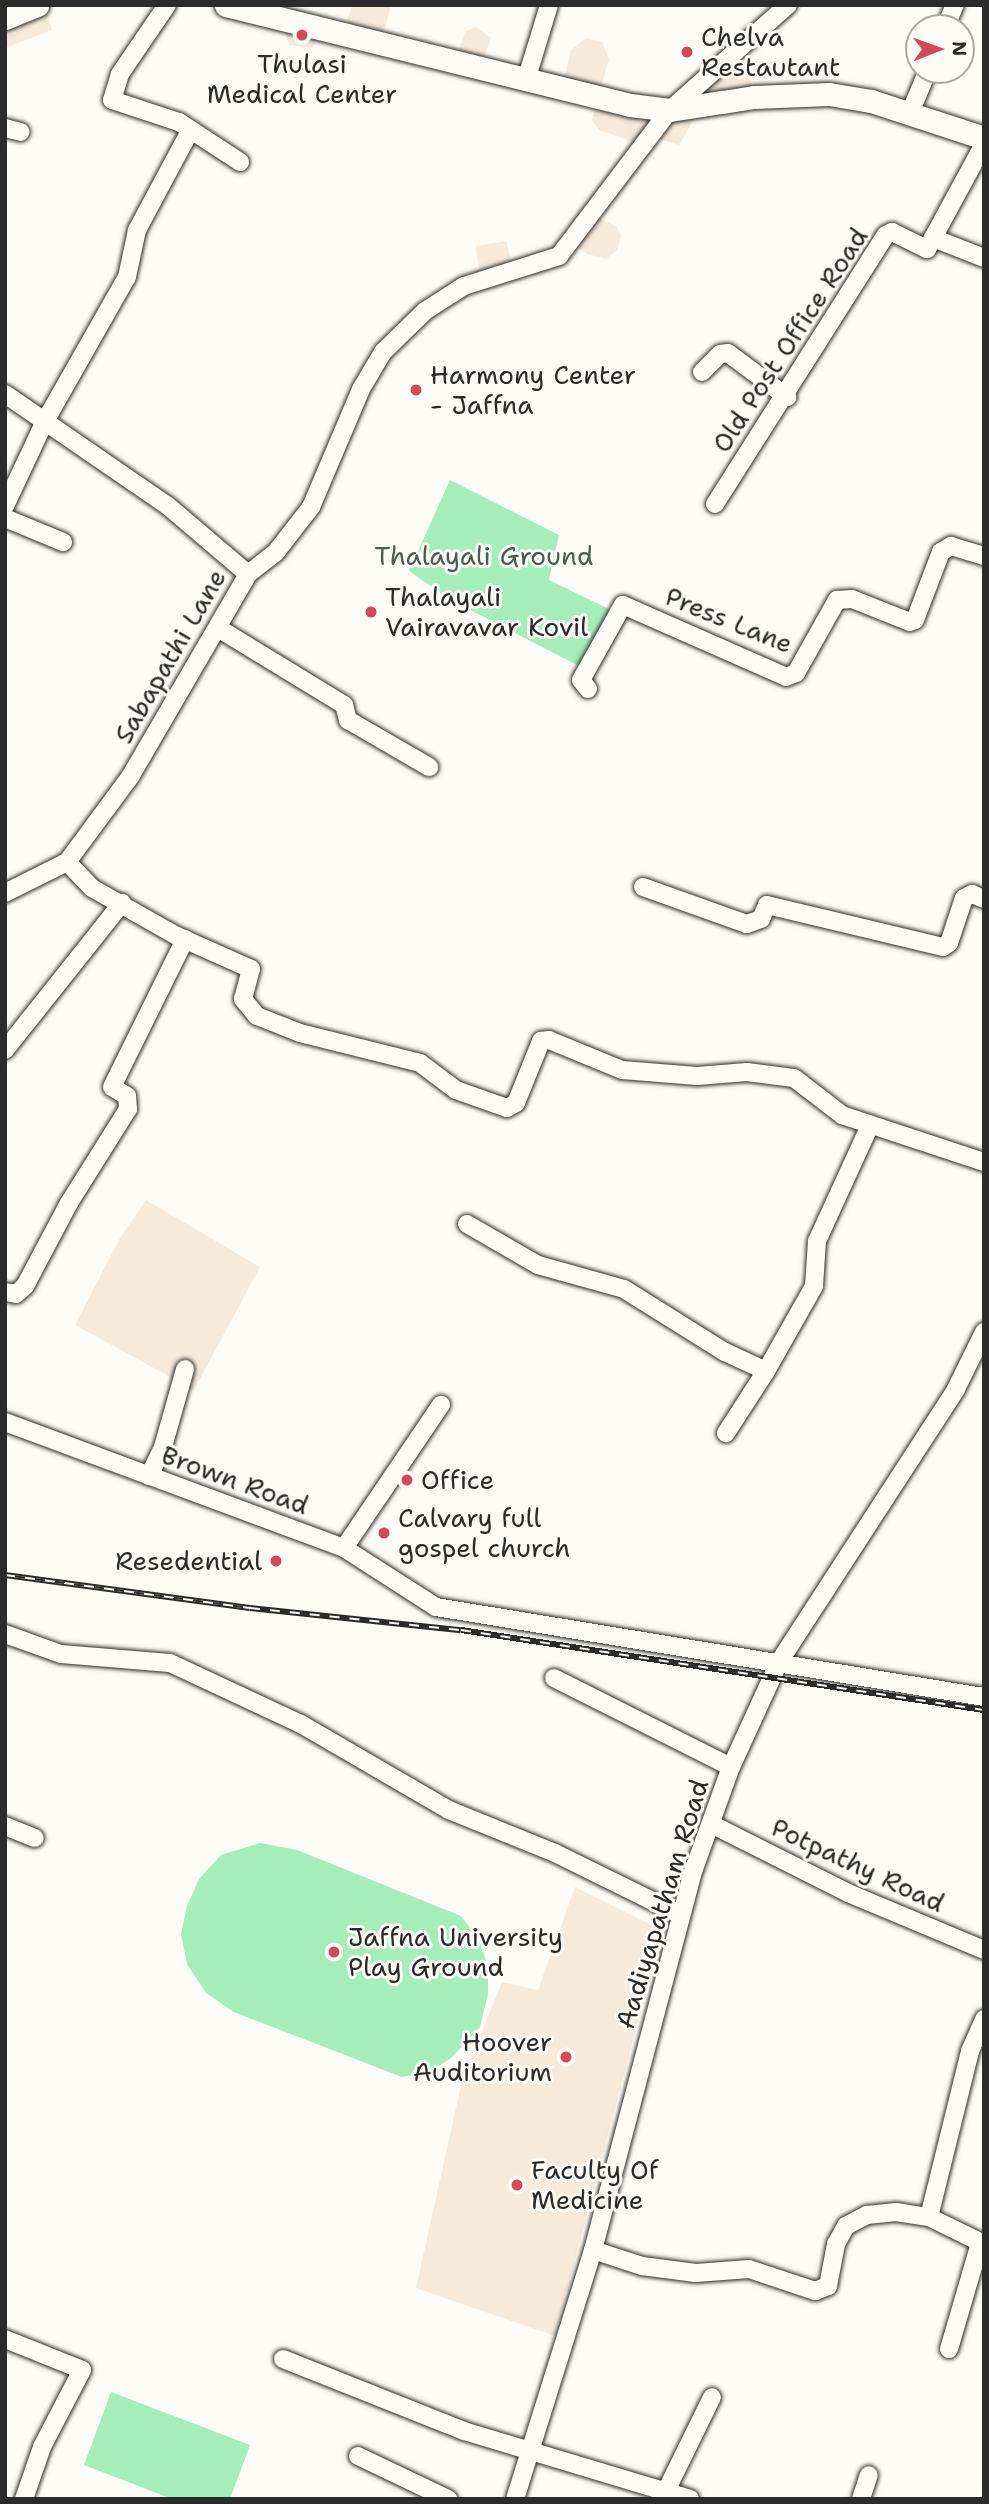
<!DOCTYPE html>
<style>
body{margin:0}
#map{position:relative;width:989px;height:2504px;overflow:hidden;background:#fdfcf7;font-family:"Shantell Sans",sans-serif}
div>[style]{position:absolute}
.built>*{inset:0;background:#f7eadb;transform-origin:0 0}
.green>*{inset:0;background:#a5edbb}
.roads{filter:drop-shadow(0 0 2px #2b2b2b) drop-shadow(0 0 2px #2b2b2b)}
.minor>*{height:18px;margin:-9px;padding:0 9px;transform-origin:9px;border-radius:9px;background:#fdfcf7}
.major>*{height:23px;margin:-11.5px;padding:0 11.5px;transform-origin:11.5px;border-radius:11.5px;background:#fdfcf7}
.rail>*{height:6px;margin-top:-3px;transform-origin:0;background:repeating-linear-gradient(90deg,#fdfcf7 0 10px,#2b2b2b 0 20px);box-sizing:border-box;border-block:2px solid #2b2b2b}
.dots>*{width:19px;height:19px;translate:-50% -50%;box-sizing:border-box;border:4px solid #fdfcf7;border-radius:50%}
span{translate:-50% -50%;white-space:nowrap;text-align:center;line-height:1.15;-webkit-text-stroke:6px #fdfcf7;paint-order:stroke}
.poi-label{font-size:26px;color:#2b2b2b}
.left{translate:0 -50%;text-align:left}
.right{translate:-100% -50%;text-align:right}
.street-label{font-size:26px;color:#2b2b2b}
.park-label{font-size:26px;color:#4a5c4f}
.frame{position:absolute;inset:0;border:7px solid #2b2b2b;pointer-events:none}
.north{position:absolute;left:905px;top:14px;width:70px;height:70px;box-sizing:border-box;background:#fdfcf7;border:2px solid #a9a8a5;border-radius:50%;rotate:89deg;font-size:19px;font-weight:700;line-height:28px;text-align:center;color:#2b2b2b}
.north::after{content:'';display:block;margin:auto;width:24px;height:32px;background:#d1495b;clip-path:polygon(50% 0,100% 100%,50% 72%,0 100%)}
</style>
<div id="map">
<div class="built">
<i style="clip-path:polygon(45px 5px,52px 30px,5px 48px,5px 18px)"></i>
<i style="clip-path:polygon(352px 5px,391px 5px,381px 42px,344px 33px)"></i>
<i style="clip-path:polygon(290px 19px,318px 38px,312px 48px,289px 45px,285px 32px)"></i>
<i style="clip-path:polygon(476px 27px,491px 38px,481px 65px,456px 60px,465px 32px)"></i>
<i style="clip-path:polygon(586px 38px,602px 42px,609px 59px,599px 95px,670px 110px,733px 52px,749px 74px,754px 97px,701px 107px,679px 145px,652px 136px,645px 146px,599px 130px,592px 120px,599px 96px,562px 87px,571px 50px)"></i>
<i style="clip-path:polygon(592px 215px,617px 227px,621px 235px,617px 250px,606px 259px,587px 254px,571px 241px)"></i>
<i style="left:507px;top:241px;width:33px;height:32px;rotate:81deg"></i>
<i style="clip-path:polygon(146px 1200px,260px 1267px,194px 1390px,75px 1325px,120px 1238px)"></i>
<i style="clip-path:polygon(575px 1887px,662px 1930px,555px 2336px,416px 2288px,462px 2081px,502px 1982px,538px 1990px)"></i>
</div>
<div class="green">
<i style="clip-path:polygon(450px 480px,559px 535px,549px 580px,619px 614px,581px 667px,451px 600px,409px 571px)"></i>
<i style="clip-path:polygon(260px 1843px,297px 1850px,461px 1916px,479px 1940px,488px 1967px,488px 1994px,480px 2027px,451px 2058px,429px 2072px,402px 2077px,234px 2012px,206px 1993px,187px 1964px,181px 1934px,187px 1906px,199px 1879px,221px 1855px)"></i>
<i style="clip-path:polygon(111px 2392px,250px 2445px,230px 2499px,172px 2499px,84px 2465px)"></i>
</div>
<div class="roads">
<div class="minor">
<i style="left:167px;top:5px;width:83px;rotate:124.3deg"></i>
<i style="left:120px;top:74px;width:27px;rotate:107deg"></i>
<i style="left:112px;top:100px;width:71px;rotate:18.2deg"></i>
<i style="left:179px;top:122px;width:73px;rotate:33.3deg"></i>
<i style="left:945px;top:28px;width:25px;rotate:-67deg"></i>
<i style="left:527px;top:77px;width:75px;rotate:-73deg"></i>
<i style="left:910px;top:113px;width:47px;rotate:-67.3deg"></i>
<i style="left:5px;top:128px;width:16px;rotate:14deg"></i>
<i style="left:933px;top:238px;width:55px;rotate:21.4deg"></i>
<i style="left:702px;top:372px;width:25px;rotate:-45deg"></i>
<i style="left:720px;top:354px;width:8px;rotate:-7deg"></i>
<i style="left:728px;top:353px;width:74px;rotate:36.7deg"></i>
<i style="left:5px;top:394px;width:198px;rotate:34.5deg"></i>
<i style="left:168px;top:506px;width:105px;rotate:40.4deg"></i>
<i style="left:715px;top:504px;width:319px;rotate:-57.6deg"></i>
<i style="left:886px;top:235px;width:7px;rotate:-27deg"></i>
<i style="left:892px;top:232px;width:39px;rotate:26deg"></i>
<i style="left:927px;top:249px;width:119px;rotate:-61.5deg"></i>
<i style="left:5px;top:506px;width:92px;rotate:-64.8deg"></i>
<i style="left:44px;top:423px;width:168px;rotate:-60.4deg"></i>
<i style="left:127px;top:277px;width:48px;rotate:-78deg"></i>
<i style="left:137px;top:230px;width:112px;rotate:-61.8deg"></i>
<i style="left:5px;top:518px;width:63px;rotate:22.5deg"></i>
<i style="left:218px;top:628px;width:148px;rotate:31.4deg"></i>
<i style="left:344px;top:705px;width:16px;rotate:75deg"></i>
<i style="left:348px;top:720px;width:94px;rotate:30.1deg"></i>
<i style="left:588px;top:689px;width:11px;rotate:-128deg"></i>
<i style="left:581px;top:680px;width:86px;rotate:-60.8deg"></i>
<i style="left:623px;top:605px;width:178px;rotate:23.8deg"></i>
<i style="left:786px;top:677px;width:11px;rotate:-22deg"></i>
<i style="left:796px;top:673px;width:84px;rotate:-60.7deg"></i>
<i style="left:837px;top:600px;width:15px;rotate:-4deg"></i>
<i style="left:852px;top:599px;width:62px;rotate:21.6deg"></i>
<i style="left:910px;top:622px;width:5px;rotate:-22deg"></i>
<i style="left:915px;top:620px;width:73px;rotate:-69.1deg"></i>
<i style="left:941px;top:552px;width:12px;rotate:-31deg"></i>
<i style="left:951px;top:546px;width:34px;rotate:17deg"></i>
<i style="left:67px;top:862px;width:36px;rotate:46deg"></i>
<i style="left:92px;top:888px;width:98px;rotate:29.5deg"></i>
<i style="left:177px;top:936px;width:81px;rotate:24deg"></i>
<i style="left:251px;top:969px;width:31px;rotate:105deg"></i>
<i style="left:243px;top:999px;width:22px;rotate:51deg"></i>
<i style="left:257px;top:1016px;width:46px;rotate:21.6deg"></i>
<i style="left:300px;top:1033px;width:124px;rotate:14deg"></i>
<i style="left:420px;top:1063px;width:45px;rotate:36.9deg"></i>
<i style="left:456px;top:1090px;width:54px;rotate:19.4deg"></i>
<i style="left:507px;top:1108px;width:10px;rotate:-29deg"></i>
<i style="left:516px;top:1103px;width:67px;rotate:-68deg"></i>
<i style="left:541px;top:1041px;width:8px;rotate:-7deg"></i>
<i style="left:549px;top:1040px;width:79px;rotate:22.3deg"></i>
<i style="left:622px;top:1070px;width:75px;rotate:4.6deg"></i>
<i style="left:697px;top:1076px;width:50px;rotate:-4.6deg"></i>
<i style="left:747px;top:1072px;width:47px;rotate:7.3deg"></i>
<i style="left:794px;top:1078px;width:61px;rotate:37.6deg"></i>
<i style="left:842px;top:1115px;width:150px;rotate:18.3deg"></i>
<i style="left:643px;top:887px;width:110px;rotate:19.6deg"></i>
<i style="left:747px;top:924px;width:15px;rotate:-20deg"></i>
<i style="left:761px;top:919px;width:15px;rotate:-67deg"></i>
<i style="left:767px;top:905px;width:181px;rotate:13.4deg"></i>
<i style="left:943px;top:947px;width:7px;rotate:-34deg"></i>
<i style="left:949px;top:943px;width:47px;rotate:-71.6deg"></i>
<i style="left:964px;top:898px;width:9px;rotate:-27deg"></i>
<i style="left:972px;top:894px;width:13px;rotate:23deg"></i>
<i style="left:5px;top:893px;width:69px;rotate:-26.6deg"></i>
<i style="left:67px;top:862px;width:106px;rotate:-53.5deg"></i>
<i style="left:130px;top:777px;width:235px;rotate:-59.8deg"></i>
<i style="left:248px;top:574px;width:36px;rotate:-38deg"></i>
<i style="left:276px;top:552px;width:57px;rotate:-52.1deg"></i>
<i style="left:311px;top:507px;width:128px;rotate:-67deg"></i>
<i style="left:361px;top:389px;width:43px;rotate:-59.3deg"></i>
<i style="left:383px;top:352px;width:59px;rotate:-44.3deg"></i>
<i style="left:425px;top:311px;width:46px;rotate:-32.7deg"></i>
<i style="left:464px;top:286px;width:100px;rotate:-17.5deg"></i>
<i style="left:559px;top:256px;width:183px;rotate:-52.8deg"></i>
<i style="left:670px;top:110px;width:158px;rotate:-41.7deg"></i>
<i style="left:5px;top:1050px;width:188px;rotate:-51.5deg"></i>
<i style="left:467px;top:1224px;width:82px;rotate:30deg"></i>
<i style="left:538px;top:1265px;width:89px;rotate:15.6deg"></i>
<i style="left:624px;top:1289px;width:119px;rotate:32deg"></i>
<i style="left:725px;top:1352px;width:45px;rotate:24.9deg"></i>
<i style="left:766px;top:1371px;width:74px;rotate:122.8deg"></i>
<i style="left:5px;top:1292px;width:11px;rotate:10deg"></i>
<i style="left:16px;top:1294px;width:12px;rotate:-42deg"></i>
<i style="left:25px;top:1286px;width:94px;rotate:-62.1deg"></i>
<i style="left:69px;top:1203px;width:111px;rotate:-57.9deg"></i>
<i style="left:128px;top:1109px;width:13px;rotate:-94deg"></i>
<i style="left:127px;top:1096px;width:17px;rotate:-149deg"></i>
<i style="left:112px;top:1087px;width:165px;rotate:-63.7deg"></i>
<i style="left:766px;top:1371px;width:98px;rotate:-60.5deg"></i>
<i style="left:814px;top:1286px;width:45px;rotate:-86.2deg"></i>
<i style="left:817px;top:1241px;width:128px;rotate:-65.4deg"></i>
<i style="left:5px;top:1422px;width:362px;rotate:20.4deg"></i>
<i style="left:344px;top:1548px;width:109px;rotate:32.7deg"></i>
<i style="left:436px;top:1607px;width:555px;rotate:9.33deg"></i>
<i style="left:149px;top:1476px;width:32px;rotate:-64deg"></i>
<i style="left:163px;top:1447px;width:81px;rotate:-74.2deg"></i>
<i style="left:344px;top:1548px;width:173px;rotate:-55.9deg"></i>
<i style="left:5px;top:1634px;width:59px;rotate:19.7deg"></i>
<i style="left:61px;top:1654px;width:109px;rotate:4.7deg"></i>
<i style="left:170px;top:1663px;width:145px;rotate:25deg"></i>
<i style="left:301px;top:1724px;width:171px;rotate:30.2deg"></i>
<i style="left:449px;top:1810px;width:114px;rotate:22.1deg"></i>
<i style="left:555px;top:1853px;width:140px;rotate:26.2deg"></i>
<i style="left:554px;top:1678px;width:198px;rotate:26.7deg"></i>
<i style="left:711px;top:1824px;width:153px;rotate:26.7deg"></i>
<i style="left:848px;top:1893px;width:147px;rotate:22.7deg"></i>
<i style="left:5px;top:1826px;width:32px;rotate:22deg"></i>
<i style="left:929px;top:2217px;width:61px;rotate:26.1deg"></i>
<i style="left:593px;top:2250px;width:52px;rotate:18.1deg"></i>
<i style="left:642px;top:2266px;width:54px;rotate:7.4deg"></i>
<i style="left:696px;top:2273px;width:53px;rotate:-4.3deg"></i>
<i style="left:749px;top:2269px;width:70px;rotate:18.4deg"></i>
<i style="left:815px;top:2291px;width:14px;rotate:-21deg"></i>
<i style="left:828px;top:2286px;width:43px;rotate:-79.2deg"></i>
<i style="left:836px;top:2244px;width:21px;rotate:-61deg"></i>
<i style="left:846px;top:2226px;width:24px;rotate:-28deg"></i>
<i style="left:867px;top:2215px;width:29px;rotate:-6deg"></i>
<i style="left:896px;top:2212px;width:33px;rotate:9deg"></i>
<i style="left:929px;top:2217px;width:171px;rotate:-76.1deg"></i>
<i style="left:970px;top:2051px;width:35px;rotate:-66deg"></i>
<i style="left:5px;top:2339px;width:83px;rotate:21.9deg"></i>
<i style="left:82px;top:2370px;width:87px;rotate:117.5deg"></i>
<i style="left:42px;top:2447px;width:55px;rotate:109.1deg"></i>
<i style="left:949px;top:2349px;width:110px;rotate:-73.7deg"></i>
<i style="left:283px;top:2359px;width:195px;rotate:21.7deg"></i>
<i style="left:464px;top:2431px;width:236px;rotate:16.7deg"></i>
<i style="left:358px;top:2456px;width:100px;rotate:25.5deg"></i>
<i style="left:667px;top:2489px;width:102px;rotate:-63.9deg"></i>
<i style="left:515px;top:2499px;width:261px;rotate:-72.6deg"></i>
<i style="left:593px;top:2250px;width:394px;rotate:-75.2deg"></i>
<i style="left:694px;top:1869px;width:109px;rotate:-70.1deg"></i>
<i style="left:731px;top:1767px;width:115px;rotate:-65.4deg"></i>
<i style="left:779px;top:1662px;width:325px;rotate:-57deg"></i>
<i style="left:956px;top:1389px;width:64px;rotate:-63.8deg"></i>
<i style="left:861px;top:2499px;width:25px;rotate:-72deg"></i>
</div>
<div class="major">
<i style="left:226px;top:5px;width:416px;rotate:13.9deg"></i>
<i style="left:630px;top:105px;width:40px;rotate:7.1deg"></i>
<i style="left:670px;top:110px;width:85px;rotate:-8.8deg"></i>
<i style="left:754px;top:97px;width:75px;rotate:-2.3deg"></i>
<i style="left:829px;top:94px;width:43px;rotate:9.5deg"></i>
<i style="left:871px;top:101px;width:119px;rotate:18.1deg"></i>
<i style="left:5px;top:18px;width:35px;rotate:-22deg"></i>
</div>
</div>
<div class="rail">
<i style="left:5px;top:1575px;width:247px;rotate:7.7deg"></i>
<i style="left:250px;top:1608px;width:212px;rotate:6deg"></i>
<i style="left:461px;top:1630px;width:529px;rotate:8.7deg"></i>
</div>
<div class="dots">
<i style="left:302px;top:35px;background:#d1495b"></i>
<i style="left:687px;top:52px;background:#d1495b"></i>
<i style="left:416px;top:390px;background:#d1495b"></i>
<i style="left:371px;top:612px;background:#d1495b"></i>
<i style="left:407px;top:1480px;background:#d1495b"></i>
<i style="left:384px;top:1533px;background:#d1495b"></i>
<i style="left:276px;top:1561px;background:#d1495b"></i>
<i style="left:334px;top:1952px;background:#d1495b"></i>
<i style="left:566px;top:2057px;background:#d1495b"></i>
<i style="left:517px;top:2185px;background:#d1495b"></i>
</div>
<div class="poi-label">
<span class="left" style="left:701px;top:52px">Chelva<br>Restautant</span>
<span style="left:302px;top:79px">Thulasi<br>Medical Center</span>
<span class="left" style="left:430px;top:390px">Harmony Center<br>- Jaffna</span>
<span class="left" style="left:385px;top:612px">Thalayali<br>Vairavavar Kovil</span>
<span class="left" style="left:421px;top:1480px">Office</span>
<span class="left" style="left:398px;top:1533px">Calvary full<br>gospel church</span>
<span class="right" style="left:262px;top:1561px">Resedential</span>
<span class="left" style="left:348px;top:1952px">Jaffna University<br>Play Ground</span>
<span class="right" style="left:552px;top:2057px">Hoover<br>Auditorium</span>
<span class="left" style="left:531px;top:2185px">Faculty Of<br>Medicine</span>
</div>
<div class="street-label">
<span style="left:790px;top:340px;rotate:-57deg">Old Post Office Road</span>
<span style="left:729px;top:620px;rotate:22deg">Press Lane</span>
<span style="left:170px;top:656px;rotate:-60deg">Sabapathi Lane</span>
<span style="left:235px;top:1480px;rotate:20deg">Brown Road</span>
<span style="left:858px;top:1865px;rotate:25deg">Potpathy Road</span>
<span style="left:662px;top:1904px;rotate:-73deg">Aadiyapatham Road</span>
</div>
<div class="park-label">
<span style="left:484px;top:556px">Thalayali Ground</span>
</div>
<div class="frame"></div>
<div class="north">N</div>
</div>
